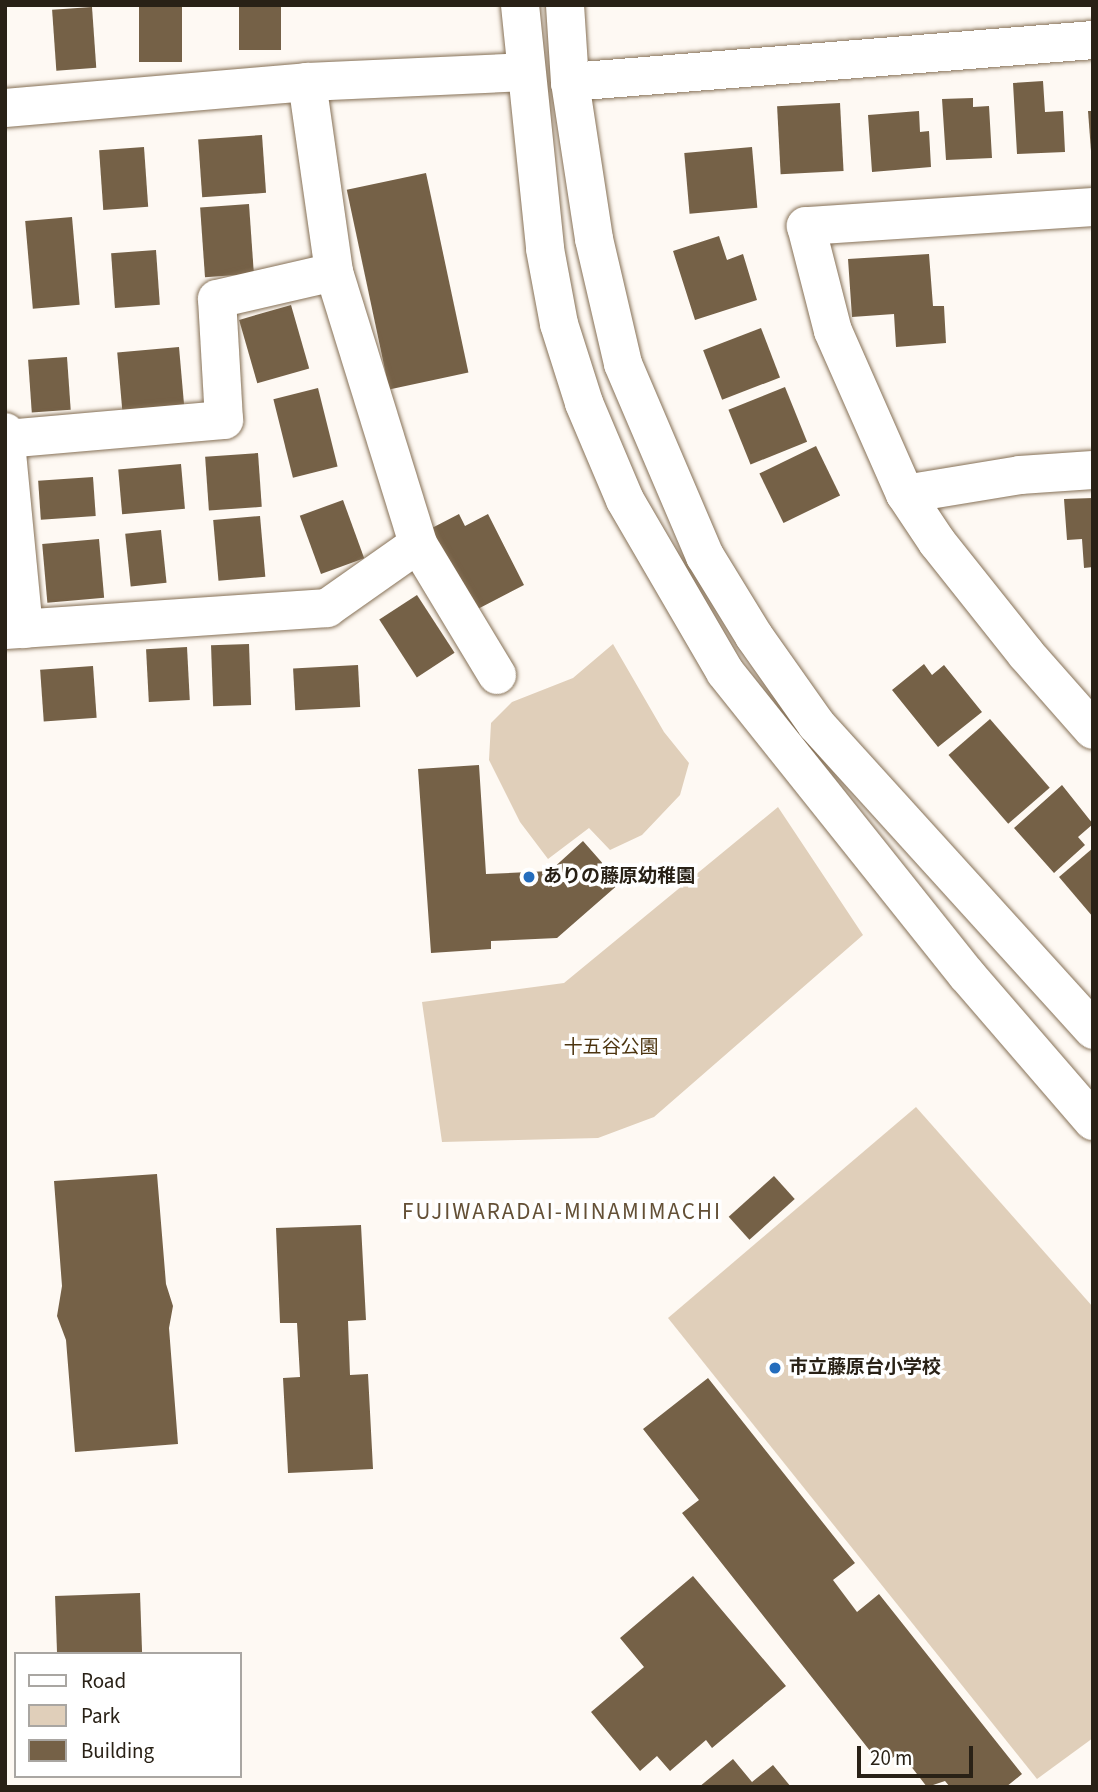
<!DOCTYPE html>
<meta charset="utf-8">
<style>
body{margin:0}
#map{position:relative;width:1098px;height:1792px;overflow:hidden;background:#fef9f3;font-family:"Source Sans 3","Noto Sans JP",sans-serif}
div>[style]{position:absolute}
.green>*{inset:0;background:#e0cfba}
.building>*{inset:0;background:#756147;transform-origin:0 0}
.roads{filter:drop-shadow(0 0 2px #867157) drop-shadow(0 0 2px #867157)}
.minor>*{height:38px;margin:-19px;padding:0 19px;transform-origin:19px;border-radius:19px;background:#fff}
.tertiary>*{height:38px;margin:-19px;padding:0 19px;transform-origin:19px;border-radius:19px;background:#fff}
.dots>*{width:19px;height:19px;translate:-50% -50%;box-sizing:border-box;border:4px solid #fff;border-radius:50%}
span{translate:-50% -50%;white-space:nowrap;text-align:center;line-height:1.15;-webkit-text-stroke:7px #fff;paint-order:stroke}
.poi-label{font-size:19px;color:#292116;font-weight:700}
.left{translate:0 -50%;text-align:left}
.park-label{font-size:19px;color:#4d3510}
.quarter-label{font-size:23px;color:#645036;letter-spacing:2px}
.frame{position:absolute;inset:0;border:7px solid #292116;pointer-events:none}
.legend{position:absolute;left:14px;top:1652px;width:228px;height:126px;box-sizing:border-box;background:#fff;border:2px solid #a9a6a2;margin:0;padding:9px 12px;list-style:none;font-size:21px;color:#292116}
.legend li{display:flex;align-items:center;gap:14px;height:35px}
.legend b{width:35px;border:2px solid #a9a6a2}
.scale{position:absolute;left:857px;top:1746px;width:116px;height:32px;box-sizing:border-box;border:4px solid #292116;border-top:0;padding-left:9px;font-size:21px;line-height:24px;white-space:nowrap;color:#292116;-webkit-text-stroke:5px #fff;paint-order:stroke}
</style>
<div id="map">
<div class="green">
<i style="clip-path:polygon(613px 644px,664px 732px,689px 763px,680px 795px,642px 835px,610px 850px,589px 828px,548px 859px,520px 822px,489px 760px,491px 723px,512px 702px,573px 678px)"></i>
<i style="clip-path:polygon(778px 807px,863px 935px,654px 1117px,598px 1138px,442px 1142px,422px 1002px,564px 983px)"></i>
<i style="clip-path:polygon(916px 1107px,1093px 1307px,1093px 1738px,1037px 1779px,668px 1318px)"></i>
</div>
<div class="building">
<i style="left:139px;top:5px;width:43px;height:57px"></i>
<i style="left:239px;top:5px;width:42px;height:45px"></i>
<i style="left:92px;top:7px;width:61px;height:40px;rotate:86deg"></i>
<i style="clip-path:polygon(1043px 81px,1045px 112px,1063px 111px,1065px 152px,1017px 154px,1013px 83px)"></i>
<i style="clip-path:polygon(973px 98px,973px 107px,989px 106px,992px 158px,946px 160px,942px 99px)"></i>
<i style="left:840px;top:103px;width:68px;height:63px;rotate:87deg"></i>
<i style="clip-path:polygon(919px 111px,920px 132px,929px 131px,931px 167px,872px 172px,868px 115px)"></i>
<i style="clip-path:polygon(1088px 111px,1093px 111px,1093px 151px,1091px 151px)"></i>
<i style="left:262px;top:135px;width:58px;height:64px;rotate:86deg"></i>
<i style="left:144px;top:147px;width:60px;height:45px;rotate:86deg"></i>
<i style="left:752px;top:147px;width:61px;height:68px;rotate:85deg"></i>
<i style="left:426px;top:173px;width:204px;height:81px;rotate:78deg"></i>
<i style="left:249px;top:204px;width:70px;height:49px;rotate:86deg"></i>
<i style="left:72px;top:217px;width:88px;height:47px;rotate:85deg"></i>
<i style="clip-path:polygon(719px 236px,727px 260px,743px 254px,757px 300px,695px 320px,673px 251px)"></i>
<i style="left:156px;top:250px;width:55px;height:45px;rotate:86deg"></i>
<i style="clip-path:polygon(929px 254px,933px 306px,944px 306px,946px 343px,896px 347px,894px 314px,852px 317px,848px 259px)"></i>
<i style="left:291px;top:305px;width:66px;height:54px;rotate:74deg"></i>
<i style="left:761px;top:328px;width:53px;height:62px;rotate:69deg"></i>
<i style="left:179px;top:347px;width:58px;height:62px;rotate:85deg"></i>
<i style="left:67px;top:357px;width:53px;height:39px;rotate:86deg"></i>
<i style="left:785px;top:387px;width:59px;height:61px;rotate:68deg"></i>
<i style="left:318px;top:388px;width:81px;height:46px;rotate:76deg"></i>
<i style="left:816px;top:446px;width:55px;height:63px;rotate:64deg"></i>
<i style="left:258px;top:453px;width:54px;height:53px;rotate:86deg"></i>
<i style="left:181px;top:464px;width:45px;height:63px;rotate:85deg"></i>
<i style="left:93px;top:477px;width:39px;height:55px;rotate:86deg"></i>
<i style="clip-path:polygon(1093px 498px,1093px 567px,1084px 568px,1082px 539px,1067px 540px,1064px 499px)"></i>
<i style="left:343px;top:500px;width:62px;height:46px;rotate:70deg"></i>
<i style="clip-path:polygon(459px 514px,465px 526px,488px 514px,524px 585px,472px 612px,430px 529px)"></i>
<i style="left:260px;top:516px;width:61px;height:47px;rotate:85deg"></i>
<i style="left:161px;top:530px;width:53px;height:36px;rotate:84deg"></i>
<i style="left:99px;top:539px;width:59px;height:57px;rotate:85deg"></i>
<i style="left:417px;top:595px;width:69px;height:45px;rotate:57deg"></i>
<i style="left:249px;top:644px;width:61px;height:38px;rotate:88deg"></i>
<i style="left:187px;top:647px;width:53px;height:41px;rotate:87deg"></i>
<i style="clip-path:polygon(924px 664px,932px 675px,944px 665px,982px 712px,938px 747px,892px 690px)"></i>
<i style="left:358px;top:665px;width:42px;height:65px;rotate:87deg"></i>
<i style="left:93px;top:666px;width:52px;height:53px;rotate:86deg"></i>
<i style="left:990px;top:719px;width:91px;height:55px;rotate:49deg"></i>
<i style="clip-path:polygon(479px 765px,486px 874px,550px 871px,583px 841px,620px 883px,557px 938px,491px 941px,491px 949px,431px 953px,418px 769px)"></i>
<i style="clip-path:polygon(1062px 785px,1093px 824px,1078px 837px,1085px 845px,1054px 873px,1014px 828px)"></i>
<i style="clip-path:polygon(1093px 848px,1093px 917px,1059px 877px)"></i>
<i style="clip-path:polygon(157px 1174px,166px 1284px,173px 1306px,169px 1328px,178px 1444px,75px 1452px,66px 1340px,57px 1316px,62px 1286px,54px 1181px)"></i>
<i style="left:774px;top:1176px;width:31px;height:61px;rotate:48deg"></i>
<i style="clip-path:polygon(361px 1225px,366px 1320px,348px 1321px,350px 1375px,368px 1374px,373px 1469px,288px 1473px,283px 1378px,300px 1377px,297px 1323px,280px 1323px,276px 1228px)"></i>
<i style="clip-path:polygon(708px 1378px,855px 1563px,833px 1580px,857px 1612px,879px 1594px,1022px 1774px,1006px 1787px,950px 1787px,945px 1781px,927px 1787px,900px 1752px,882px 1766px,682px 1513px,699px 1500px,643px 1429px)"></i>
<i style="clip-path:polygon(693px 1576px,786px 1686px,712px 1748px,706px 1740px,670px 1771px,657px 1756px,640px 1771px,591px 1712px,644px 1667px,620px 1638px)"></i>
<i style="left:140px;top:1593px;width:61px;height:85px;rotate:88deg"></i>
<i style="clip-path:polygon(733px 1759px,752px 1782px,773px 1765px,791px 1787px,699px 1787px)"></i>
</div>
<div class="roads">
<div class="minor">
<i style="left:307px;top:82px;width:192px;rotate:81.9deg"></i>
<i style="left:334px;top:272px;width:285px;rotate:72.8deg"></i>
<i style="left:418px;top:544px;width:153px;rotate:58.9deg"></i>
<i style="left:570px;top:82px;width:525px;rotate:-4.59deg"></i>
<i style="left:5px;top:108px;width:303px;rotate:-4.9deg"></i>
<i style="left:307px;top:82px;width:218px;rotate:-2.6deg"></i>
<i style="left:1093px;top:207px;width:288px;rotate:176.2deg"></i>
<i style="left:806px;top:226px;width:108px;rotate:75.6deg"></i>
<i style="left:833px;top:331px;width:178px;rotate:66.2deg"></i>
<i style="left:905px;top:494px;width:58px;rotate:56.3deg"></i>
<i style="left:937px;top:542px;width:143px;rotate:51.5deg"></i>
<i style="left:1026px;top:654px;width:101px;rotate:48.6deg"></i>
<i style="left:5px;top:432px;width:198px;rotate:84.5deg"></i>
<i style="left:6px;top:439px;width:219px;rotate:-5deg"></i>
<i style="left:224px;top:420px;width:121px;rotate:-93.3deg"></i>
<i style="left:217px;top:299px;width:120px;rotate:-13deg"></i>
<i style="left:905px;top:494px;width:117px;rotate:-9.4deg"></i>
<i style="left:1020px;top:475px;width:73px;rotate:-3.9deg"></i>
<i style="left:5px;top:630px;width:323px;rotate:-3.9deg"></i>
<i style="left:327px;top:608px;width:111px;rotate:-35.1deg"></i>
</div>
<div class="tertiary">
<i style="left:520px;top:5px;width:245px;rotate:84.1deg"></i>
<i style="left:545px;top:249px;width:76px;rotate:79.4deg"></i>
<i style="left:559px;top:324px;width:83px;rotate:72.4deg"></i>
<i style="left:584px;top:403px;width:105px;rotate:67.1deg"></i>
<i style="left:625px;top:500px;width:199px;rotate:59.8deg"></i>
<i style="left:725px;top:672px;width:388px;rotate:51.4deg"></i>
<i style="left:967px;top:975px;width:193px;rotate:49.2deg"></i>
<i style="left:565px;top:5px;width:77px;rotate:86.3deg"></i>
<i style="left:570px;top:82px;width:159px;rotate:81.3deg"></i>
<i style="left:594px;top:239px;width:128px;rotate:76.9deg"></i>
<i style="left:623px;top:364px;width:209px;rotate:66.9deg"></i>
<i style="left:705px;top:556px;width:94px;rotate:58.5deg"></i>
<i style="left:754px;top:636px;width:108px;rotate:54.8deg"></i>
<i style="left:816px;top:724px;width:413px;rotate:47.8deg"></i>
</div>
</div>
<div class="dots">
<i style="left:529px;top:877px;background:#246dbd"></i>
<i style="left:775px;top:1368px;background:#246dbd"></i>
</div>
<div class="poi-label">
<span class="left" style="left:543px;top:877px">ありの藤原幼稚園</span>
<span class="left" style="left:789px;top:1368px">市立藤原台小学校</span>
</div>
<div class="park-label">
<span style="left:611px;top:1048px">十五谷公園</span>
</div>
<div class="quarter-label">
<span style="left:562px;top:1212px">FUJIWARADAI-MINAMIMACHI</span>
</div>
<div class="frame"></div>
<ul class="legend">
<li><b style="height:9px;background:#fff"></b>Road</li>
<li><b style="height:19px;background:#e0cfba"></b>Park</li>
<li><b style="height:19px;background:#756147"></b>Building</li>
</ul>
<div class="scale">20 m</div>
</div>
